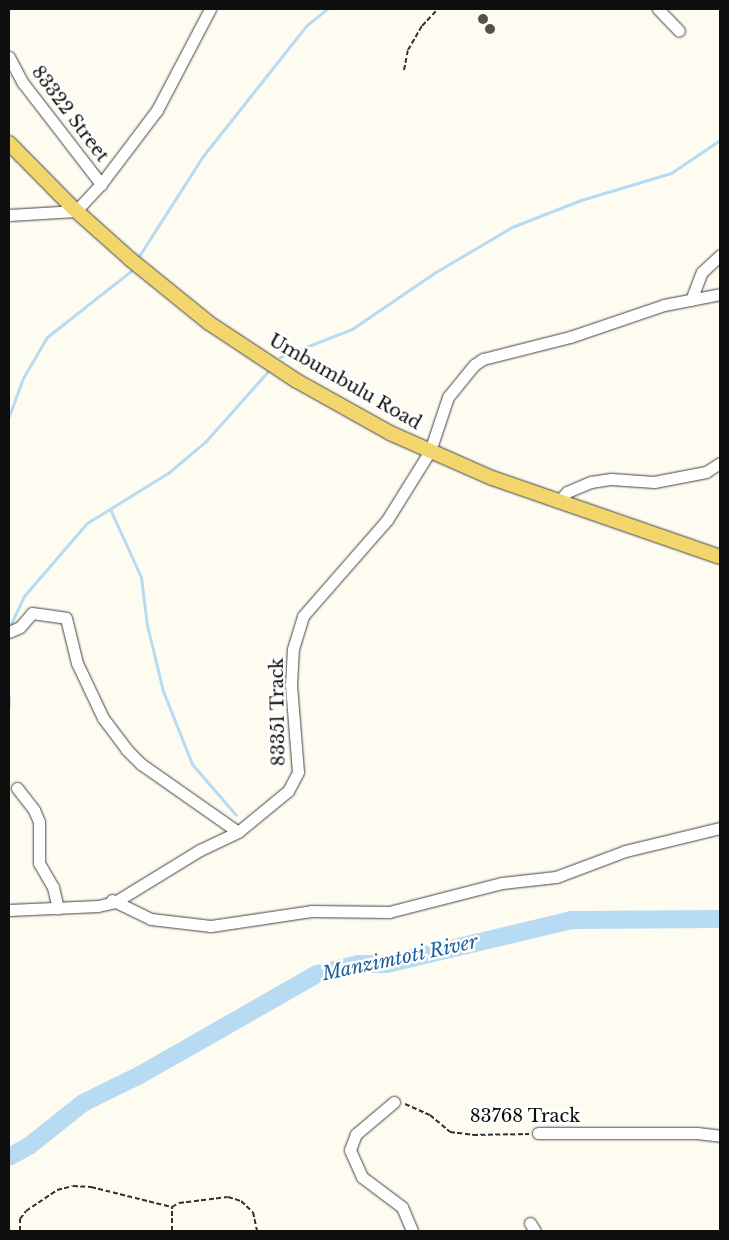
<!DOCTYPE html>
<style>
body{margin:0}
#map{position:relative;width:729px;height:1240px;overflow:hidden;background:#fefcf0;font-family:"Libre Baskerville",serif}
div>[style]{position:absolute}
.stream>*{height:3px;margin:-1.5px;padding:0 1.5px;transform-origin:1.5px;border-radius:1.5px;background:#b6dbf3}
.river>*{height:18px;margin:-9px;padding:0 9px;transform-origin:9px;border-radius:9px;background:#b6dbf3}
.building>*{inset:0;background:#564f4b}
.round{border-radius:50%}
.path>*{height:2px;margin-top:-1px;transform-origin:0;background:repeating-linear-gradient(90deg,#303030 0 5px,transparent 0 7.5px)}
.roads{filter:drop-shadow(0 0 1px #414141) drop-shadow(0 0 1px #414141)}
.minor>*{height:11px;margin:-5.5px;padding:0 5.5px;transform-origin:5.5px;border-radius:5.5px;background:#fff}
.major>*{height:14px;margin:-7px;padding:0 7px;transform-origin:7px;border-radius:7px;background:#f2d66c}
span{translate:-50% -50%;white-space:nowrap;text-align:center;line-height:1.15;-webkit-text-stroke:5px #fff;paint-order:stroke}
.street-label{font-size:18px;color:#0e0e0e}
.water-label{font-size:19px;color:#1d5f9a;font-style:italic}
.frame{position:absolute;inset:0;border:10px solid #0e0e0e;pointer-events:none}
</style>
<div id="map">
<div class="stream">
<i style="left:139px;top:256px;width:119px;rotate:-57.4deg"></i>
<i style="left:203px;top:156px;width:167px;rotate:-51.6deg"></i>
<i style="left:307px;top:25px;width:26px;rotate:-39deg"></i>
<i style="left:280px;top:357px;width:77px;rotate:-21.3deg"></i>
<i style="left:352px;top:329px;width:99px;rotate:-34.3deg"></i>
<i style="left:434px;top:273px;width:91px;rotate:-30.5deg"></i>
<i style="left:512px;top:227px;width:74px;rotate:-21.4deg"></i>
<i style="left:581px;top:200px;width:94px;rotate:-16.7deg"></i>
<i style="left:671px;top:173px;width:59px;rotate:-34deg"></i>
<i style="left:9px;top:416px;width:40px;rotate:-69.8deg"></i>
<i style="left:23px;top:378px;width:48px;rotate:-59.7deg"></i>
<i style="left:47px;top:337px;width:107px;rotate:-38.2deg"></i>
<i style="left:110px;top:509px;width:75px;rotate:65.5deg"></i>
<i style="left:141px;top:577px;width:48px;rotate:82.9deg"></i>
<i style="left:147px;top:625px;width:68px;rotate:76.4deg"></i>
<i style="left:163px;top:691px;width:79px;rotate:68.3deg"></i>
<i style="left:192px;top:764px;width:67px;rotate:49.2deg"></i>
<i style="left:9px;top:628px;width:35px;rotate:-65deg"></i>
<i style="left:24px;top:596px;width:96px;rotate:-49.2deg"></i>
<i style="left:87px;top:523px;width:95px;rotate:-31.7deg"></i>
<i style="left:168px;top:473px;width:50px;rotate:-40.1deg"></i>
<i style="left:206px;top:441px;width:95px;rotate:-48.4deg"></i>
<i style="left:9px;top:697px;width:8px;rotate:90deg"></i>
</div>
<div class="river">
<i style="left:9px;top:1157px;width:23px;rotate:-29deg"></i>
<i style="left:29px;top:1146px;width:69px;rotate:-38.5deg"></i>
<i style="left:83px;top:1103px;width:64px;rotate:-26.2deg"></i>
<i style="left:140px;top:1075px;width:204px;rotate:-29.7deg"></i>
<i style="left:317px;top:974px;width:43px;rotate:-13.4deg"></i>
<i style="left:359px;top:964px;width:28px"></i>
<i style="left:387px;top:964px;width:189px;rotate:-13.4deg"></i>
<i style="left:571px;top:920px;width:149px;rotate:-0.4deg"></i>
</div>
<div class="building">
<i class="round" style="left:478px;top:14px;width:10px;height:10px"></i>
<i class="round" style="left:485px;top:24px;width:10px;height:10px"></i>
</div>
<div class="path">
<i style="left:404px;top:70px;width:20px;rotate:-79deg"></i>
<i style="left:408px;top:50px;width:28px;rotate:-60deg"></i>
<i style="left:422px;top:26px;width:23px;rotate:-47deg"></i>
<i style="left:405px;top:1104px;width:27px;rotate:24deg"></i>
<i style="left:430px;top:1115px;width:26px;rotate:40deg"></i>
<i style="left:450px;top:1132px;width:23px;rotate:7deg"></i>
<i style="left:473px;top:1135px;width:56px;rotate:-1deg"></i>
<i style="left:172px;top:1207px;width:8px;rotate:-30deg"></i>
<i style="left:179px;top:1203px;width:49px;rotate:-7deg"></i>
<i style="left:228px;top:1197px;width:14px;rotate:17deg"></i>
<i style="left:241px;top:1201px;width:16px;rotate:43deg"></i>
<i style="left:253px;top:1212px;width:19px;rotate:78deg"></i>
<i style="left:20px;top:1231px;width:12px;rotate:-90deg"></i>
<i style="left:20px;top:1219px;width:10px;rotate:-53deg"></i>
<i style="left:26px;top:1211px;width:37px;rotate:-34deg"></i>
<i style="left:57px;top:1190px;width:16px;rotate:-14deg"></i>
<i style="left:73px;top:1186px;width:18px;rotate:3deg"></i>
<i style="left:91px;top:1187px;width:83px;rotate:13.9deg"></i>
<i style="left:172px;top:1231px;width:24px;rotate:-90deg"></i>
</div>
<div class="roads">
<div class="minor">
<i style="left:658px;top:9px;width:30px;rotate:46deg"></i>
<i style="left:9px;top:57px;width:30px;rotate:62deg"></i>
<i style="left:23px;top:83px;width:128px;rotate:52.3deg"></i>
<i style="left:101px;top:184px;width:37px;rotate:133deg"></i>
<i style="left:76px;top:211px;width:67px;rotate:176.6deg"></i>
<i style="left:101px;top:184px;width:93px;rotate:-52.9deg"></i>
<i style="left:157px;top:110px;width:114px;rotate:-62.3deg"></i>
<i style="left:691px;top:300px;width:30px;rotate:-69deg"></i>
<i style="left:702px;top:272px;width:25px;rotate:-43deg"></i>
<i style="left:558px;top:502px;width:13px;rotate:-48deg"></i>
<i style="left:567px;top:492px;width:26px;rotate:-23deg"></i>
<i style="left:591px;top:482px;width:20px;rotate:-9deg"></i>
<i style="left:611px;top:479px;width:43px;rotate:4deg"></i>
<i style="left:654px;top:482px;width:53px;rotate:-10.9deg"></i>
<i style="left:706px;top:472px;width:17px;rotate:-33deg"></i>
<i style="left:9px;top:632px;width:12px;rotate:-24deg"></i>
<i style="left:20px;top:627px;width:18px;rotate:-49deg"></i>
<i style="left:32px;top:613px;width:34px;rotate:8deg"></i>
<i style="left:66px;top:618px;width:46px;rotate:76.3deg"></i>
<i style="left:77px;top:663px;width:61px;rotate:64.7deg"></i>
<i style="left:103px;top:718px;width:39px;rotate:53deg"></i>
<i style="left:126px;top:749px;width:21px;rotate:45deg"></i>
<i style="left:141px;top:764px;width:118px;rotate:35deg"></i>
<i style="left:17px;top:788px;width:28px;rotate:52deg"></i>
<i style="left:34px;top:810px;width:13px;rotate:67deg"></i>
<i style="left:39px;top:822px;width:41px;rotate:90deg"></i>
<i style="left:39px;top:863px;width:28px;rotate:60deg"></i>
<i style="left:53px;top:887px;width:22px;rotate:77deg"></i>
<i style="left:112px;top:900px;width:43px;rotate:26deg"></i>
<i style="left:151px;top:919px;width:60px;rotate:6.7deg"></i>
<i style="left:211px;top:926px;width:101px;rotate:-8.5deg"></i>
<i style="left:311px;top:911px;width:78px;rotate:0.7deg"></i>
<i style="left:389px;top:912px;width:117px;rotate:-14.4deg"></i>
<i style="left:502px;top:883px;width:54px;rotate:-6.3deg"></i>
<i style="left:556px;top:877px;width:74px;rotate:-20.6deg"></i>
<i style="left:625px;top:851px;width:98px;rotate:-13.6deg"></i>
<i style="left:9px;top:910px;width:89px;rotate:-2.6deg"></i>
<i style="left:98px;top:906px;width:17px;rotate:-13deg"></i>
<i style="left:115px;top:902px;width:100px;rotate:-31.5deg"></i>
<i style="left:200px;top:850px;width:42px;rotate:-25.3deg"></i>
<i style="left:238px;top:832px;width:65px;rotate:-39.4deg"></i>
<i style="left:288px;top:791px;width:21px;rotate:-62deg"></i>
<i style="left:298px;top:772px;width:87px;rotate:-94.6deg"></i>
<i style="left:291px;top:685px;width:36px;rotate:-87deg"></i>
<i style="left:293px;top:649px;width:34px;rotate:-73deg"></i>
<i style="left:303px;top:616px;width:128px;rotate:-48.8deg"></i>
<i style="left:387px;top:520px;width:81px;rotate:-58.1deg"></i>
<i style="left:430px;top:451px;width:57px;rotate:-71.6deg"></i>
<i style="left:448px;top:397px;width:41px;rotate:-50.9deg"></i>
<i style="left:474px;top:365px;width:11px;rotate:-34deg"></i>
<i style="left:483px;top:359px;width:90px;rotate:-14.2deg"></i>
<i style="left:570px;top:337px;width:99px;rotate:-18.8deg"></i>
<i style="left:664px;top:305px;width:57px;rotate:-11.1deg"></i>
<i style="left:394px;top:1102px;width:50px;rotate:139.9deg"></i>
<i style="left:356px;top:1134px;width:17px;rotate:111deg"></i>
<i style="left:350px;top:1150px;width:30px;rotate:66deg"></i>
<i style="left:362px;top:1177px;width:50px;rotate:36.9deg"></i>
<i style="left:402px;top:1207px;width:26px;rotate:67deg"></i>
<i style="left:538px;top:1133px;width:159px"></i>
<i style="left:697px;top:1133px;width:23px;rotate:7deg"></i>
<i style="left:530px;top:1223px;width:9px;rotate:58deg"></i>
</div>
<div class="major">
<i style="left:9px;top:143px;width:91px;rotate:45.4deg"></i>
<i style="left:73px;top:208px;width:76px;rotate:41.8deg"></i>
<i style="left:130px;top:259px;width:102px;rotate:39deg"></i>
<i style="left:209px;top:323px;width:105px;rotate:33.4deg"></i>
<i style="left:297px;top:381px;width:107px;rotate:29.2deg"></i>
<i style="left:390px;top:433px;width:111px;rotate:23.8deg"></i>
<i style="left:492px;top:478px;width:241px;rotate:19.1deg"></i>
</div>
</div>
<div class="street-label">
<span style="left:70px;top:114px;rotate:53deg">83322 Street</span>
<span style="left:345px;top:382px;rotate:30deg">Umbumbulu Road</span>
<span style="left:278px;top:712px;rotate:-91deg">83351 Track</span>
<span style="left:525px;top:1116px">83768 Track</span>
</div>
<div class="water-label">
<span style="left:400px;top:958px;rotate:-12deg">Manzimtoti River</span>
</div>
<div class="frame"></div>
</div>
